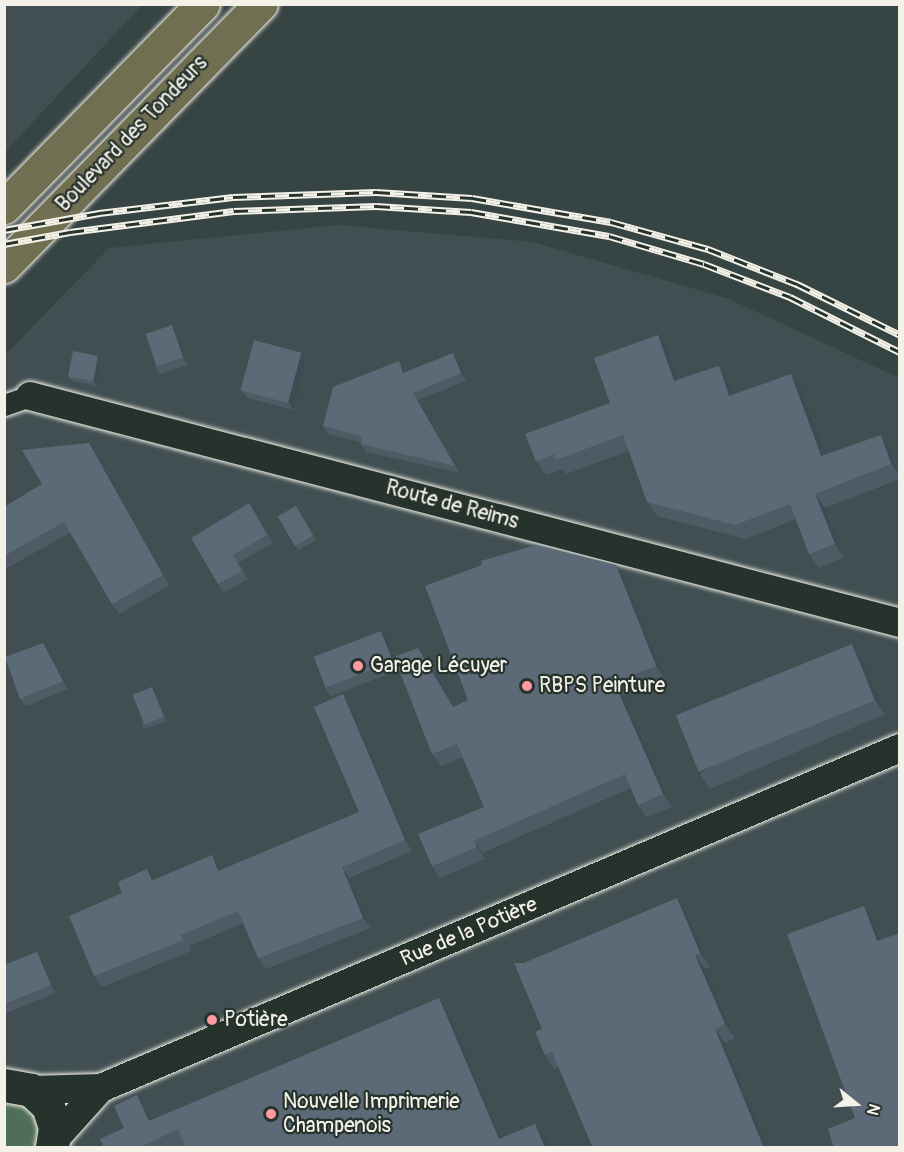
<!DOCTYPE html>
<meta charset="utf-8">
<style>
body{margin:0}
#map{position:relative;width:904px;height:1152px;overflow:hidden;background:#364443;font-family:Pangolin,sans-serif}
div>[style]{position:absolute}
.built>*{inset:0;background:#414f52}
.green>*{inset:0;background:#506e57}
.roads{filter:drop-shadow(0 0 2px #f4f1e8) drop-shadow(0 0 2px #f4f1e8)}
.pedestrian>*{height:21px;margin:-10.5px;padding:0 10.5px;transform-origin:10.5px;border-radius:10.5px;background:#26332d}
.minor>*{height:28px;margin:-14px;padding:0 14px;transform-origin:14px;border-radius:14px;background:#26332d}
.secondary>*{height:33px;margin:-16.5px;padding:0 16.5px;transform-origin:16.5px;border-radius:16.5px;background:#26332d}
.trunk>*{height:33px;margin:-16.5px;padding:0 16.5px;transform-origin:16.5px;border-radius:16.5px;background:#716f52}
.rail>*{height:7px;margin-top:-3.5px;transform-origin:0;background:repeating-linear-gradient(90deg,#26332d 0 14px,#f4f1e8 0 28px);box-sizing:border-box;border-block:2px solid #f4f1e8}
.wall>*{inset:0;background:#4e5b65}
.shaded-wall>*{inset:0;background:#404a53}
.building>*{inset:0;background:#5b6a76;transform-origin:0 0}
.dots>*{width:16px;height:16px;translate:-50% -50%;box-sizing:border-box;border:3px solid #26332d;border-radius:50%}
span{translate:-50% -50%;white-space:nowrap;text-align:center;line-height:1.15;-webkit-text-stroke:4.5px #26332d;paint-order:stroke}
.street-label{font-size:21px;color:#f4f1e8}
.poi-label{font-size:21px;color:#f4f1e8}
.left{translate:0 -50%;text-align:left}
.frame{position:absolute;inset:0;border:6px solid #f4f1e8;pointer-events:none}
.north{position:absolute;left:826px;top:1074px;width:60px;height:60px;-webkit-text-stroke:4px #26332d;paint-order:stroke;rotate:108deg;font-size:16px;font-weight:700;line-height:24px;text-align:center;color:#f4f1e8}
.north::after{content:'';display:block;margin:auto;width:21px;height:27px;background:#f4f1e8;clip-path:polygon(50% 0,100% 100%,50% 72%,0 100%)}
</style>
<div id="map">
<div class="built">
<i style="clip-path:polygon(5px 4px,142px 5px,5px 152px,4px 5px)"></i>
<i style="clip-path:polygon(338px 225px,533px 242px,729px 299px,899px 378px,899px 1147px,5px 1148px,5px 355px,109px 248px)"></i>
</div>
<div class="green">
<i style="clip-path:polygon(5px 1102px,23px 1104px,32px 1110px,41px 1128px,38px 1147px,5px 1148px)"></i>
</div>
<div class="roads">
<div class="pedestrian">
<i style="left:4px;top:405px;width:28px;rotate:-19deg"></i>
</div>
<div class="minor">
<i style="left:30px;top:396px;width:899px;rotate:14.62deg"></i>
<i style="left:31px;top:1090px;width:70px;rotate:-1.6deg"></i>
<i style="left:55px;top:1139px;width:69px;rotate:-48deg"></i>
<i style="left:101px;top:1088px;width:868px;rotate:-23.05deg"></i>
</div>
<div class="secondary">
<i style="left:4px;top:1085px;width:27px;rotate:10deg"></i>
<i style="left:31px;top:1090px;width:23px;rotate:43deg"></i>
<i style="left:48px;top:1106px;width:23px;rotate:72deg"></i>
<i style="left:55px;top:1128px;width:20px;rotate:99deg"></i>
</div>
<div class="trunk">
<i style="left:4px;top:207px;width:284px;rotate:-45.6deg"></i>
<i style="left:4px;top:266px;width:367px;rotate:-45.6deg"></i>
</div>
</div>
<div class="rail">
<i style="left:4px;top:230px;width:97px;rotate:-10.1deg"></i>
<i style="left:99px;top:213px;width:135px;rotate:-6.8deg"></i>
<i style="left:233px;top:197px;width:143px;rotate:-2deg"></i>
<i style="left:376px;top:192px;width:96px;rotate:3.6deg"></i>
<i style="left:472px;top:198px;width:141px;rotate:9.8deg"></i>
<i style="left:611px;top:222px;width:101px;rotate:15.6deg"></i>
<i style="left:708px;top:249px;width:96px;rotate:21.5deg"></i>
<i style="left:797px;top:284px;width:115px;rotate:26.3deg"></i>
<i style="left:4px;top:244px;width:67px;rotate:-10.3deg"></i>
<i style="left:70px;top:232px;width:165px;rotate:-7.3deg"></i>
<i style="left:234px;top:211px;width:142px;rotate:-2deg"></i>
<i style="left:376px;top:206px;width:95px;rotate:3.6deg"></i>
<i style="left:471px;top:212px;width:140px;rotate:9.9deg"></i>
<i style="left:609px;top:236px;width:99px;rotate:16.4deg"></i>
<i style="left:704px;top:264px;width:92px;rotate:21deg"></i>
<i style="left:790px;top:297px;width:123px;rotate:26.6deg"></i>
</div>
<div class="wall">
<i style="clip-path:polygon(177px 333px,188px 365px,160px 374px,155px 367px)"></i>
<i style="clip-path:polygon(668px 349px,679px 379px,719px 366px,728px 380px,734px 395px,791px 374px,801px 388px,825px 455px,881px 435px,890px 449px,900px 474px,900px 479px,825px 508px,844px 558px,819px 568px,809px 554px,796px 519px,745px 539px,657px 516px,647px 502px,629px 451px,566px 474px,562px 469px,546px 475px,536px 461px,610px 403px)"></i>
<i style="clip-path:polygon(301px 353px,306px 361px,294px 410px,247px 398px,241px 390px)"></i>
<i style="clip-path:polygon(453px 353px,459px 360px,466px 381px,418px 400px,460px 473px,366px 452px,361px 444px,361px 442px,328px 434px,323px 426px,399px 361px,405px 372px)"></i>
<i style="clip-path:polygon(98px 356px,101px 360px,97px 386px,72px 381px,69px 377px)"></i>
<i style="clip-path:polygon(89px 443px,96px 453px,170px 585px,119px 614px,112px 604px,71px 532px,7px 568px,4px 565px,4px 507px,42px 484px)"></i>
<i style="clip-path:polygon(249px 503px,273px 543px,238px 563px,248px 579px,224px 592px,218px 584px)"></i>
<i style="clip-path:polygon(296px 506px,316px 540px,298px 551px,296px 547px)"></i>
<i style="clip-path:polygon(482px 565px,625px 578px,665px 678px,623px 694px,672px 807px,646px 817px,638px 805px,631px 788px,482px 853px,485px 859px,440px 878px,432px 866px,484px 807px,463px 757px,441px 766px,432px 754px,418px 648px,427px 660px,454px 707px,468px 700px)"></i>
<i style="clip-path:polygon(387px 639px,399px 670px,331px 696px,325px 688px)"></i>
<i style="clip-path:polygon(43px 643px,48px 651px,68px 689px,26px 706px,20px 699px)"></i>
<i style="clip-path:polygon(862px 659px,885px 714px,710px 789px,700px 774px)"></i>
<i style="clip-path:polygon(155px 691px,167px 721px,145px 729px,142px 725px)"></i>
<i style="clip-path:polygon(343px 694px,350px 705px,412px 851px,349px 878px,371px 928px,266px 969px,258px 958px,243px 923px,189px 946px,191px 951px,102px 987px,94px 976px,122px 893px,212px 855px,221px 870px,359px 812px)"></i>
<i style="clip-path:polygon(687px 912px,710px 967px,705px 969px,735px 1038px,725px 1043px,768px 1148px,593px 1148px,559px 1067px,554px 1069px,545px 1055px,542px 1029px,524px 963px)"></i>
<i style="clip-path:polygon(37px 952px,42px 959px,56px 993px,4px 1014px,4px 965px)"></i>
<i style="clip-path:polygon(449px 1012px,502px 1138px,535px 1124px,545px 1138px,185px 1145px,178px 1148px,104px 1148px,124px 1128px,137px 1095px,147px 1109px,152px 1120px)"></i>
</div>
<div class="shaded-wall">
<i style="clip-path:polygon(172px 325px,177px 333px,188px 365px,183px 357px)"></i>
<i style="clip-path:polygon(658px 335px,668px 349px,684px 395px,674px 381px)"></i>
<i style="clip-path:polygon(301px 353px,306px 361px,294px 410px,288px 402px)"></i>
<i style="clip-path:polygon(453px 353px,459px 360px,466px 381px,461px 373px)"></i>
<i style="clip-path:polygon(98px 356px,101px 360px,97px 386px,94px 382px)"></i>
<i style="clip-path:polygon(399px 361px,404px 369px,408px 380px,403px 373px)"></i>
<i style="clip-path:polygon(719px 366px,728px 380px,739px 410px,729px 396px)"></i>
<i style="clip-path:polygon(791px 374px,801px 388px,831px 470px,821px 456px)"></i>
<i style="clip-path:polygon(413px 393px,418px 400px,460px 473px,455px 466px)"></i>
<i style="clip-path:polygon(881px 435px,890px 449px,900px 476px,891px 464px)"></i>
<i style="clip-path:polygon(89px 443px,96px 453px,170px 585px,163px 575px)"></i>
<i style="clip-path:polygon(815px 494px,825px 508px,844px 558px,835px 544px)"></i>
<i style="clip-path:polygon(616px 565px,625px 578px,665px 678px,656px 666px)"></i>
<i style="clip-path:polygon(381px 631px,387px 639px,399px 670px,393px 662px)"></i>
<i style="clip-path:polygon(43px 643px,48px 651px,68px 689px,63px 681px)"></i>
<i style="clip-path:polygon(852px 644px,862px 659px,885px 714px,875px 700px)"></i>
<i style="clip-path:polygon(418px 648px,427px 660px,462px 719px,453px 707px)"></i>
<i style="clip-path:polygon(614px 682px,623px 694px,672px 807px,663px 794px)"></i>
<i style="clip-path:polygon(152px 687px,155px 691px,167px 721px,164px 717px)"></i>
<i style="clip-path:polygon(343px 694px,350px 705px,412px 851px,405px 840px)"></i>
<i style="clip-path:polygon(474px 841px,482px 853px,485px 859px,477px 847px)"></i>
<i style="clip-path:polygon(212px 855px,219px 866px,226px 882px,218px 871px)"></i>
<i style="clip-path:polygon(342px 867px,349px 878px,371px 928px,363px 918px)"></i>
<i style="clip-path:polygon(677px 898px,687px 912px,710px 967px,700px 953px)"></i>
<i style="clip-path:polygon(864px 906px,870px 915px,884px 950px,877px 941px)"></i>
<i style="clip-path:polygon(37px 952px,42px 959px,56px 993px,51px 985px)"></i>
<i style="clip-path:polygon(695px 955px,705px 969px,735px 1038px,725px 1024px)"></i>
<i style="clip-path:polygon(439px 998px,449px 1012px,506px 1148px,499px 1139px)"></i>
<i style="clip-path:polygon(715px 1029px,725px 1043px,768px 1148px,764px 1148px)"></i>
<i style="clip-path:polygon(137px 1095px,147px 1109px,159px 1135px,149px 1121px)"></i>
<i style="clip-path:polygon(535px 1124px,545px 1138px,549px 1148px,545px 1148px)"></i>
</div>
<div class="building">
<i style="left:172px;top:325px;width:34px;height:28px;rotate:71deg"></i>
<i style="clip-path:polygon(658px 335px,674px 381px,719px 366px,729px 396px,791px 374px,821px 456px,881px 435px,891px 464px,815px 494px,835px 544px,809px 554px,790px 504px,735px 525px,647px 502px,623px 435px,556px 460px,554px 454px,536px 461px,525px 434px,610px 403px,594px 358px)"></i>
<i style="left:254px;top:340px;width:49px;height:52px;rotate:15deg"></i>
<i style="left:73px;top:351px;width:25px;height:26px;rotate:11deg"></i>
<i style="clip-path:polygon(453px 353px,461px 373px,413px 393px,455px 466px,361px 444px,362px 436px,323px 426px,333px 387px,399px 361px,403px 373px)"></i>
<i style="clip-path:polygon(89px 443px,163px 575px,112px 604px,64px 522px,4px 556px,4px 507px,42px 484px,22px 450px)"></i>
<i style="clip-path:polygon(249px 503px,267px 535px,233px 555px,242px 571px,218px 584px,191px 538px)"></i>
<i style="left:296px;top:506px;width:34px;height:21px;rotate:60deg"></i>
<i style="clip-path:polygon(536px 545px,616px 565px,656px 666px,614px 682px,663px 794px,638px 805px,625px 774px,474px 841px,477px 847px,432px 866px,418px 834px,484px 807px,457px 744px,432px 754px,394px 657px,418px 648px,453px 707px,468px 700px,425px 586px,482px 565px,481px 561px)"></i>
<i style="left:381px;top:631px;width:33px;height:72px;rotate:69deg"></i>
<i style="clip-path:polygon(43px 643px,63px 681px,20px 699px,5px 657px)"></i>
<i style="left:852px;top:644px;width:61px;height:190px;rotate:68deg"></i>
<i style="left:152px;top:687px;width:32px;height:21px;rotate:68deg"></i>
<i style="clip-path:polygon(343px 694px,405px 840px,342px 867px,363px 918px,258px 958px,238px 911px,181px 935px,183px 940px,94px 976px,69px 916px,122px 893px,118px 882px,147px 869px,152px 881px,212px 855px,218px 871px,359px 812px,314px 707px)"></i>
<i style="clip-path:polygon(677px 898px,700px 953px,695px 955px,725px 1024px,715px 1029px,764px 1148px,593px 1148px,552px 1052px,545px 1055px,535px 1032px,542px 1029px,514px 963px,524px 963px)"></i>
<i style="clip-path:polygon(864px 906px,877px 941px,900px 933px,900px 1148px,834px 1148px,828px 1129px,855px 1118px,787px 934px)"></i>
<i style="clip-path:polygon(37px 952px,51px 985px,4px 1004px,4px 965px)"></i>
<i style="clip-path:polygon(439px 998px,499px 1139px,535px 1124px,545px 1148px,186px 1148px,178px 1129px,138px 1148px,104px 1148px,100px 1139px,124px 1128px,114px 1106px,137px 1095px,149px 1121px)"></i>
</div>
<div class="dots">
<i style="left:358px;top:666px;background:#ff9aa2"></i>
<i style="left:527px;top:686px;background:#ff9aa2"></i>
<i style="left:212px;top:1020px;background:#ff9aa2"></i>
<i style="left:271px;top:1114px;background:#ff9aa2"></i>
</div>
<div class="street-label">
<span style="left:132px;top:134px;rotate:-46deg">Boulevard des Tondeurs</span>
<span style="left:452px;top:505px;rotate:15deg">Route de Reims</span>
<span style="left:469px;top:932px;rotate:-23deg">Rue de la Potière</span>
</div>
<div class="poi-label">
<span class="left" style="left:370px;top:666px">Garage Lécuyer</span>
<span class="left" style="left:539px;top:686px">RBPS Peinture</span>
<span class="left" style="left:224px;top:1020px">Potière</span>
<span class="left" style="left:283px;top:1114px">Nouvelle Imprimerie<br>Champenois</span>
</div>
<div class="frame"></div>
<div class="north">N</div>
</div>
